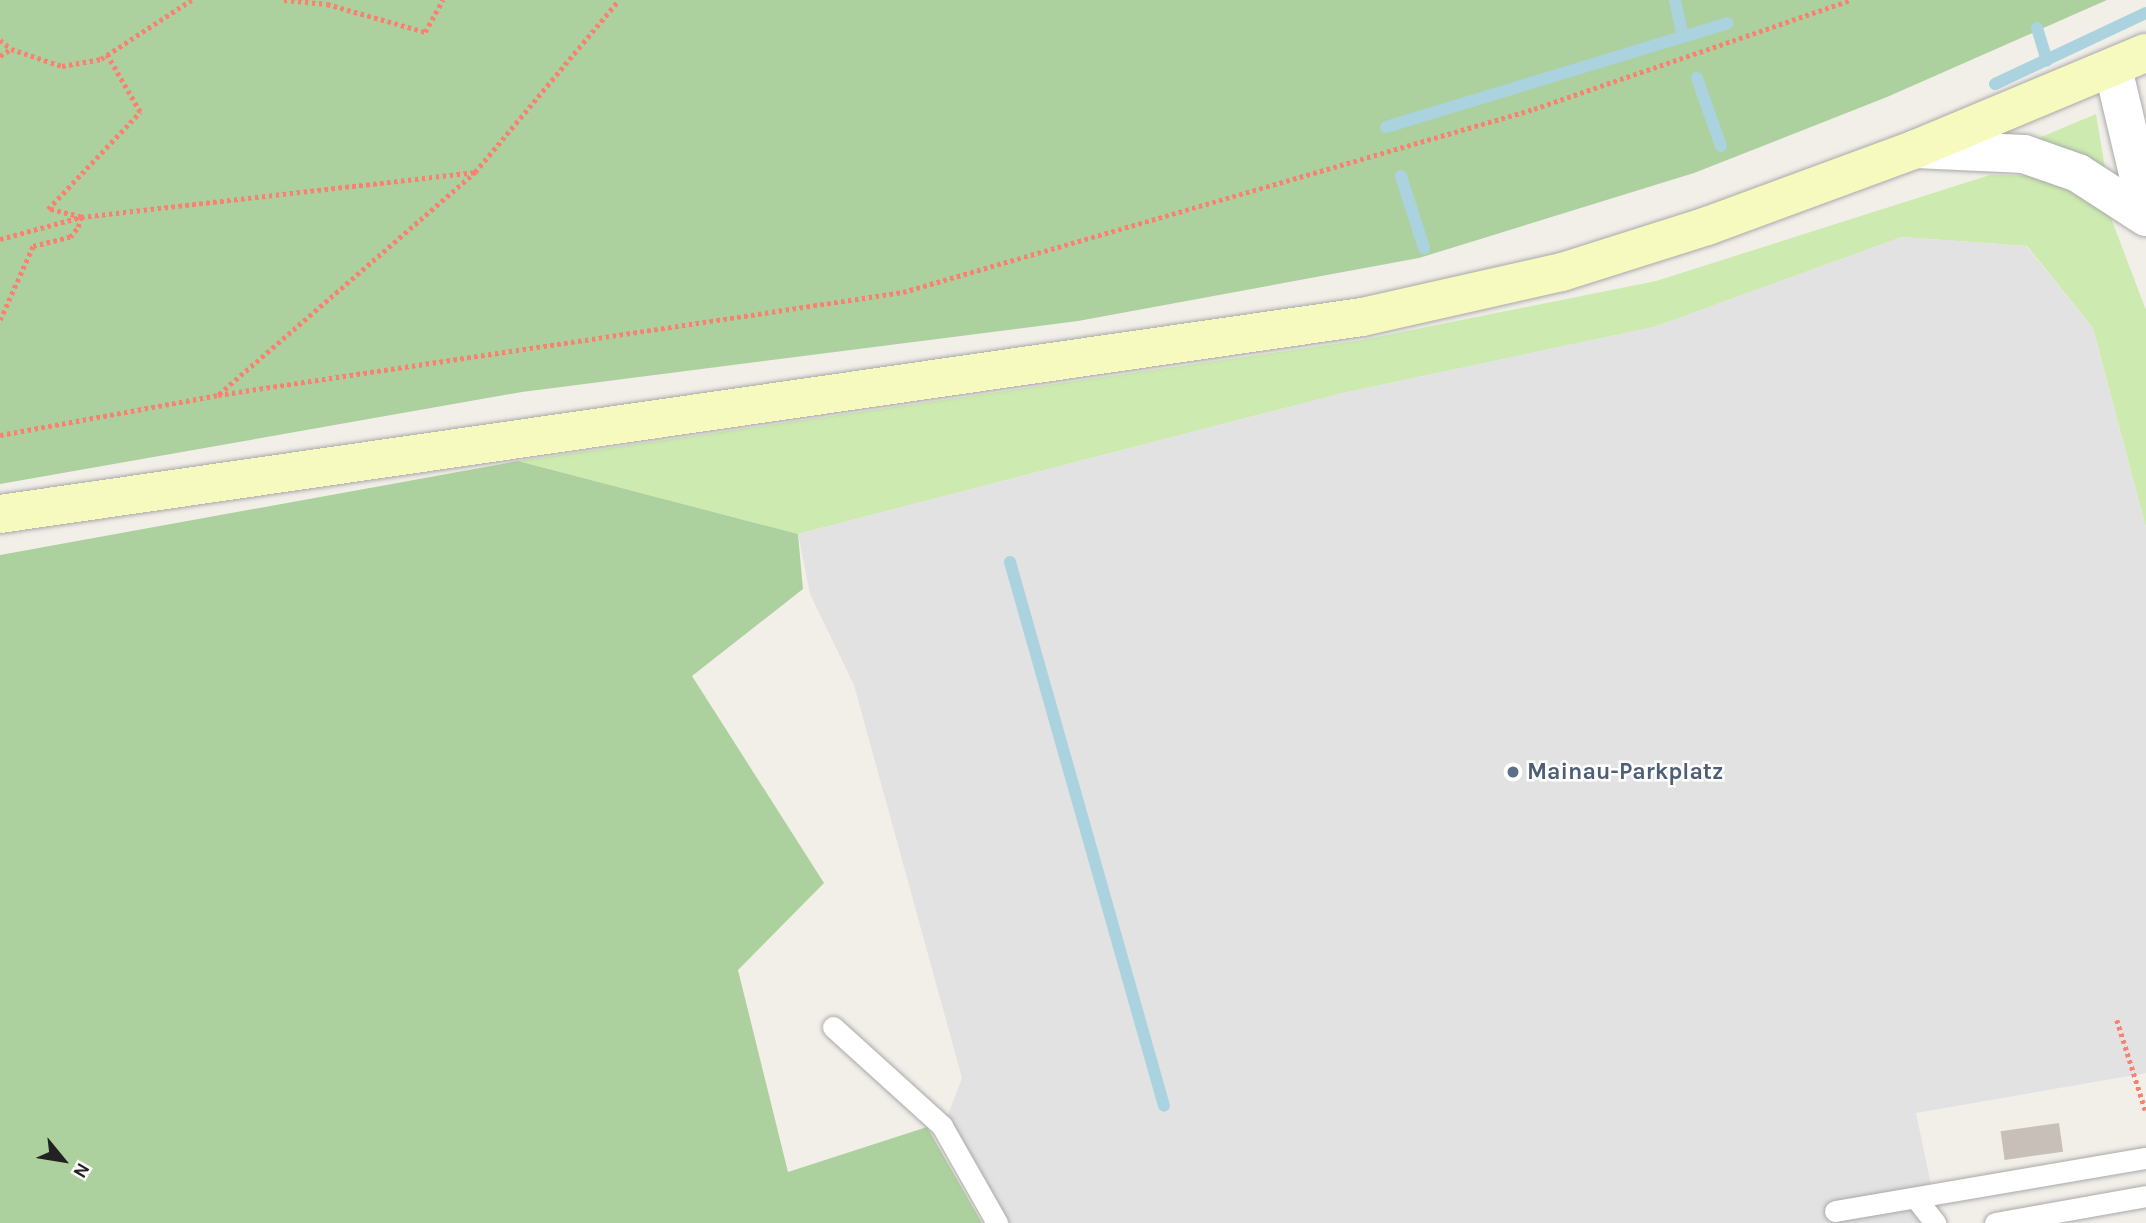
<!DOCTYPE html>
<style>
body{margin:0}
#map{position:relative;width:2146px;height:1223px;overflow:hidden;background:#f2efe9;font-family:Karla,sans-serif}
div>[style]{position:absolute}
.grass>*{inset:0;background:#cdebb0}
.forest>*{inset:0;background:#add19e}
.parking>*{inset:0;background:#e2e2e2}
.stream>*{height:12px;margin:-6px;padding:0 6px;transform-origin:6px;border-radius:6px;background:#aad3df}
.building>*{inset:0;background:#c7bfb8;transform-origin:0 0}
.path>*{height:4.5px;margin-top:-2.25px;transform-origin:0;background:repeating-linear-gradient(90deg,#fa8072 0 3.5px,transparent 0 7px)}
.roads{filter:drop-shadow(0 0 2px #a9a9a9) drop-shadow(0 0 2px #a9a9a9)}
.lane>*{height:21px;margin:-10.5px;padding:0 10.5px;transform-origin:10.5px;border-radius:10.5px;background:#fff}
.street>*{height:38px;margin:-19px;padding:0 19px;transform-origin:19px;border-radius:19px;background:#fff}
.secondary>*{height:38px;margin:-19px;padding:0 19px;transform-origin:19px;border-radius:19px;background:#f7fabf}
.dots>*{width:19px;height:19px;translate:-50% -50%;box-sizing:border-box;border:4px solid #fff;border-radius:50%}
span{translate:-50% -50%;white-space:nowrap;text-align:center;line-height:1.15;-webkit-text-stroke:5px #fff;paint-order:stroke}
.service-label{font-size:23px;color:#4e5e75;font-weight:700}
.left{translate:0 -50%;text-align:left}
.north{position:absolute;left:28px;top:1125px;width:70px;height:70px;-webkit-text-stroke:5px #fff;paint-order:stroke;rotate:120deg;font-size:19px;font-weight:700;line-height:28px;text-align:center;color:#222}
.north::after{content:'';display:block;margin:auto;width:24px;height:32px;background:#222;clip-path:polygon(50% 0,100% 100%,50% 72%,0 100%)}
</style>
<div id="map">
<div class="grass">
<i style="clip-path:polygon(2096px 114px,2105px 168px,2034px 140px)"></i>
<i style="clip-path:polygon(1990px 175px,2050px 176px,2106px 205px,2146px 310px,2146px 528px,2093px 328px,2027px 246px,1902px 237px,1654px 327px,1343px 393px,798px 534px,518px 461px,1362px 340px,1656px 281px)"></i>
</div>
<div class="forest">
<i style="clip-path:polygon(0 0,2107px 0,1887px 97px,1694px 173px,1419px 258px,1078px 321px,522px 392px,0 484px)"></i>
<i style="clip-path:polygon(518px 461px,798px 534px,803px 589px,692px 676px,824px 883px,738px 970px,788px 1172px,927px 1127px,982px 1223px,0 1223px,0 555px)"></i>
</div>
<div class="parking">
<i style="clip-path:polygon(1902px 237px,2026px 246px,2093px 328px,2146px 528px,2146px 1073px,1916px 1113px,1939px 1223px,986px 1223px,939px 1138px,962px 1078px,854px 685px,810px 594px,798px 534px,1343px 393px,1654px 327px)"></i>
</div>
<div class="stream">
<i style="left:1675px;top:0;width:38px;rotate:78deg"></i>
<i style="left:2037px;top:28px;width:34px;rotate:73deg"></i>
<i style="left:1697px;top:78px;width:72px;rotate:70.6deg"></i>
<i style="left:1995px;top:84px;width:167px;rotate:-25.2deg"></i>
<i style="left:1386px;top:127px;width:357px;rotate:-16.9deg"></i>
<i style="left:1401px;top:176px;width:76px;rotate:72.3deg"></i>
<i style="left:1010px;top:562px;width:565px;rotate:74.19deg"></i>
</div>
<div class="building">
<i style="left:2059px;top:1123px;width:29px;height:59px;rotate:82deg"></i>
</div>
<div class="path">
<i style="left:284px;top:0;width:43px;rotate:5.3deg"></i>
<i style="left:327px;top:4px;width:102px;rotate:15.9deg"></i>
<i style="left:425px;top:32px;width:37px;rotate:-61deg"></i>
<i style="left:0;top:40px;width:14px;rotate:39deg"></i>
<i style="left:0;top:56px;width:13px;rotate:-32deg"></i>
<i style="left:11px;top:49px;width:54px;rotate:18.4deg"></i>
<i style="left:62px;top:66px;width:40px;rotate:-10deg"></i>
<i style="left:101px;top:59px;width:108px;rotate:-33.2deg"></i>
<i style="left:0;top:239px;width:84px;rotate:-15.2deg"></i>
<i style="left:81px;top:217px;width:396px;rotate:-6.5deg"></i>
<i style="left:0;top:320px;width:81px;rotate:-66deg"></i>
<i style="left:33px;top:246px;width:38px;rotate:-14deg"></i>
<i style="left:70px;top:237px;width:13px;rotate:-51deg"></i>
<i style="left:78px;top:227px;width:10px;rotate:-73deg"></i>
<i style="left:81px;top:217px;width:34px;rotate:-166deg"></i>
<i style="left:48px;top:209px;width:134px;rotate:-46.5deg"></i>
<i style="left:140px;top:112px;width:66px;rotate:-120.1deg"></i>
<i style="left:219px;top:394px;width:339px;rotate:-40.9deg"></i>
<i style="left:475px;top:172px;width:224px;rotate:-50.1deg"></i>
<i style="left:0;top:435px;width:222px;rotate:-10.4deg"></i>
<i style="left:218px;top:395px;width:693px;rotate:-8.55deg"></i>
<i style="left:903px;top:292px;width:657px;rotate:-16.17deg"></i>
<i style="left:1534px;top:109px;width:335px;rotate:-19deg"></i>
<i style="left:2117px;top:1020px;width:96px;rotate:72.5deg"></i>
</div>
<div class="roads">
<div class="lane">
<i style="left:833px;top:1027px;width:147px;rotate:42.2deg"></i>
<i style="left:942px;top:1126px;width:112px;rotate:60.4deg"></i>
<i style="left:1918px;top:1201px;width:28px;rotate:52deg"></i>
<i style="left:1835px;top:1211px;width:315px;rotate:-9.7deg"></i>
<i style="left:1995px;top:1223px;width:153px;rotate:-10.1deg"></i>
</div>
<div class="street">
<i style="left:2113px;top:68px;width:144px;rotate:76.7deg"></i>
<i style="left:1916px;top:149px;width:108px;rotate:2.7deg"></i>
<i style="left:2024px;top:154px;width:57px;rotate:19.4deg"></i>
<i style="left:2078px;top:173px;width:81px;rotate:32.9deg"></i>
</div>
<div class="secondary">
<i style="left:0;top:514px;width:1376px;rotate:-8.23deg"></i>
<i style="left:1362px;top:317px;width:205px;rotate:-12.7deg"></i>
<i style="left:1562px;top:272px;width:152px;rotate:-17.6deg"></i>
<i style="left:1707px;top:226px;width:223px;rotate:-20.2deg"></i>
<i style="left:1916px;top:149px;width:249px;rotate:-22.7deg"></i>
</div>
</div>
<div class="dots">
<i style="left:1513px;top:772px;background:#5c6f8a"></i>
</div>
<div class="service-label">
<span class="left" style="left:1527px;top:772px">Mainau-Parkplatz</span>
</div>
<div class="north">N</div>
</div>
